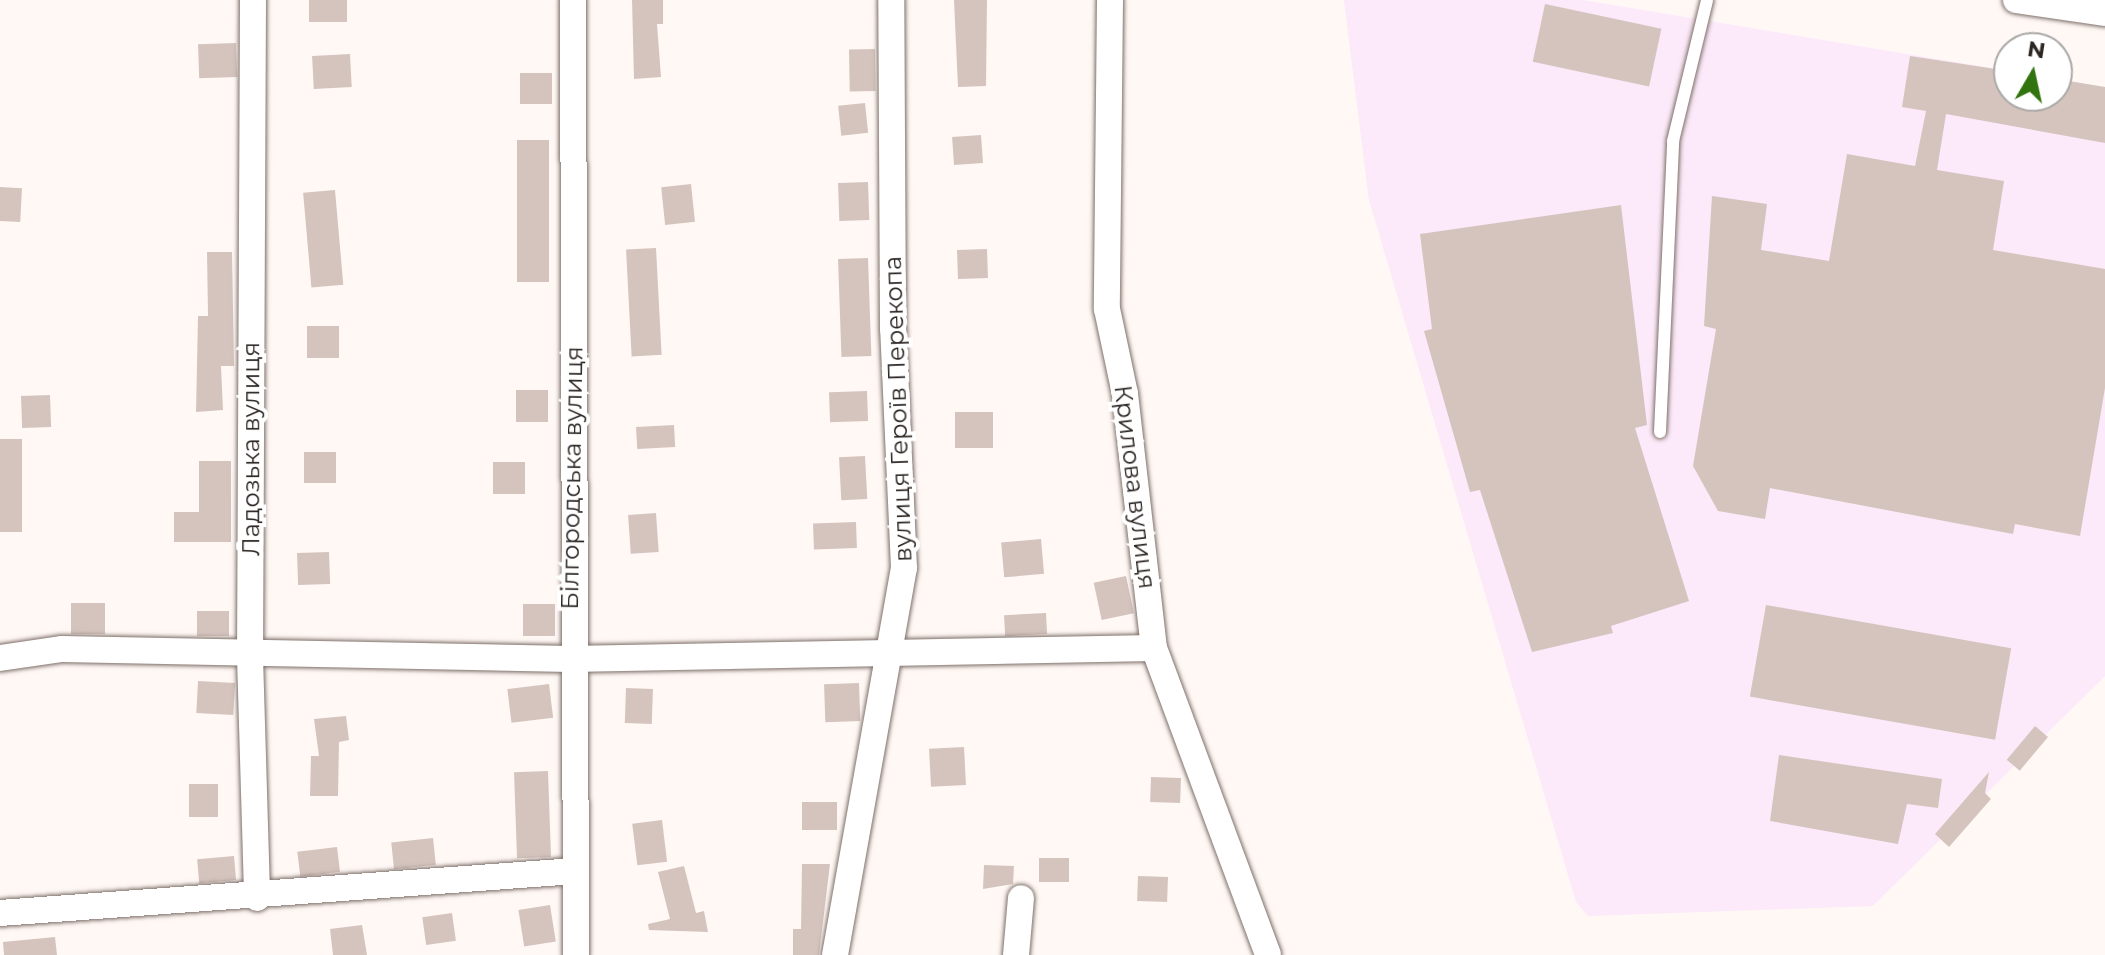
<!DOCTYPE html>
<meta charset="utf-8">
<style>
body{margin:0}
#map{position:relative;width:2105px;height:955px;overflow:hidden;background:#fff8f5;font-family:Montserrat,sans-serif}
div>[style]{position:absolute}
.industrial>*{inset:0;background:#fce9f9}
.building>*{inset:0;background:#d5c4be;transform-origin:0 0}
.roads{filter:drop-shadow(0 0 2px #7f7069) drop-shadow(0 0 2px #7f7069)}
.lane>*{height:12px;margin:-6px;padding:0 6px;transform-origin:6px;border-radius:6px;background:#fff}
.street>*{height:26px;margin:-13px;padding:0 13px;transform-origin:13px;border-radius:13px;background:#fff}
span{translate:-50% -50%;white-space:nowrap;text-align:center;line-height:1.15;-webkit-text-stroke:8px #fff;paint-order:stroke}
.street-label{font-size:24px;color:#2d2724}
.north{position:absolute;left:1993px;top:32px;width:80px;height:80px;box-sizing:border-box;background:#fff;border:2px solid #aba9a7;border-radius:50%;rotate:9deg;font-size:22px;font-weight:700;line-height:32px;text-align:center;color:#2d2724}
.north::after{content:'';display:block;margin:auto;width:28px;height:36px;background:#30730f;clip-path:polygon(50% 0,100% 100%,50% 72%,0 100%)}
</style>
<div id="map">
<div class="industrial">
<i style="clip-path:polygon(1344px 0,1583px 0,2009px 71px,2009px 96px,2105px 89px,2105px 676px,1873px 906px,1588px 916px,1576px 902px,1369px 200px)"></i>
</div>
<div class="building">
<i style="left:309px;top:0;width:38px;height:22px"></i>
<i style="clip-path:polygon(632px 0,663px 0,663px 24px,657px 24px,661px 77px,634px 79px)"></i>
<i style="clip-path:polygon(954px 0,987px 0,986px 86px,958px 87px)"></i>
<i style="left:1545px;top:4px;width:119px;height:59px;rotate:12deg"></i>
<i style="left:236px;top:43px;width:34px;height:38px;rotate:88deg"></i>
<i style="left:875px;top:49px;width:42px;height:26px;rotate:89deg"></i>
<i style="left:350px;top:54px;width:33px;height:38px;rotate:87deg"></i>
<i style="clip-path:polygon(1910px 56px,2009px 71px,2009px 96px,2057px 96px,2057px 79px,2105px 87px,2105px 143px,1946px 114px,1937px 170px,2004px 181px,1993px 250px,2105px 269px,2105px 388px,2080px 536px,2015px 524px,2013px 534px,1770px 488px,1765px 519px,1718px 511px,1693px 466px,1716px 329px,1704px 326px,1712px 196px,1767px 204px,1761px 250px,1829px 261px,1847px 154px,1915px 166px,1926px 111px,1902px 107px)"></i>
<i style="left:520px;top:73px;width:32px;height:31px"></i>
<i style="left:865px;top:103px;width:30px;height:27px;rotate:84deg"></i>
<i style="left:981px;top:135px;width:28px;height:29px;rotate:86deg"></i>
<i style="left:517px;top:140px;width:32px;height:142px"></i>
<i style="left:868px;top:182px;width:38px;height:30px;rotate:88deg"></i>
<i style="left:691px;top:184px;width:38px;height:30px;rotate:84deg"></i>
<i style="left:0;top:187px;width:22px;height:34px;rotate:3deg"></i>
<i style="left:335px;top:190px;width:95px;height:32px;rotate:85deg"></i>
<i style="clip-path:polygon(1621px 205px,1647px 425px,1635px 428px,1689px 601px,1611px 626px,1613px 633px,1532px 652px,1480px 490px,1470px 492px,1424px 331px,1432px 329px,1420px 234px)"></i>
<i style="left:656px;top:248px;width:107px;height:30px;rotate:87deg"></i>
<i style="left:987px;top:249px;width:29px;height:30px;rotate:88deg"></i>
<i style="clip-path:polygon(207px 252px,232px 252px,234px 366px,221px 366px,223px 410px,196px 412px,198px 316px,208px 316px)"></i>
<i style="left:868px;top:258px;width:98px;height:30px;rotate:88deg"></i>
<i style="left:339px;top:326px;width:32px;height:32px;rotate:90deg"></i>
<i style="left:516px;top:390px;width:32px;height:32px"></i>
<i style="left:867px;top:391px;width:30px;height:38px;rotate:88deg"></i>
<i style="left:50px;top:395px;width:32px;height:29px;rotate:88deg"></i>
<i style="left:955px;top:412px;width:38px;height:36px"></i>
<i style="left:674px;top:425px;width:22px;height:38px;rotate:87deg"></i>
<i style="left:0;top:439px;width:22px;height:93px"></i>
<i style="left:304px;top:452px;width:32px;height:31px"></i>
<i style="left:865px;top:456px;width:43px;height:26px;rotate:87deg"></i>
<i style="clip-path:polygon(199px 461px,231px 461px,231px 542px,174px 542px,174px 512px,199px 512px)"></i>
<i style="left:525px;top:462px;width:32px;height:32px;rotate:90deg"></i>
<i style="left:656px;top:513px;width:39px;height:28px;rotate:86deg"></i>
<i style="left:856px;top:522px;width:26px;height:43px;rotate:88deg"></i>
<i style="left:1041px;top:539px;width:35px;height:40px;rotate:85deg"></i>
<i style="left:329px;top:552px;width:32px;height:32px;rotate:88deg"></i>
<i style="left:1126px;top:576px;width:38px;height:33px;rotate:78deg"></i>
<i style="left:105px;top:603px;width:31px;height:34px;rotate:90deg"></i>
<i style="left:555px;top:604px;width:32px;height:32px;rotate:90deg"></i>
<i style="left:1766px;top:605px;width:249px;height:93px;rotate:10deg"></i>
<i style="left:229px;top:611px;width:25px;height:32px;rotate:90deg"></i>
<i style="left:1046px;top:613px;width:21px;height:42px;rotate:87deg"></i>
<i style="left:198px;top:681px;width:37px;height:32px;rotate:3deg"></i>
<i style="left:859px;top:683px;width:38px;height:35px;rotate:88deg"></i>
<i style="left:549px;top:684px;width:34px;height:42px;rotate:83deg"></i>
<i style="left:626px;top:688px;width:27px;height:35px;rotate:2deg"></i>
<i style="clip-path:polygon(346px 716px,349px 740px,339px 742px,338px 796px,310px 796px,311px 756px,319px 756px,314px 719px)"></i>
<i style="left:2035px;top:726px;width:17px;height:44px;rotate:40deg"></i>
<i style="left:964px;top:747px;width:38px;height:35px;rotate:87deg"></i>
<i style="clip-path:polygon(1779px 755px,1942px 779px,1938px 808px,1907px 804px,1898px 844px,1770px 821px)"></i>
<i style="left:548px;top:771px;width:86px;height:34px;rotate:88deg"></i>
<i style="clip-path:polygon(1989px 772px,1985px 793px,1991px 799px,1949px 847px,1935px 834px)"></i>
<i style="left:1151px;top:777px;width:30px;height:25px;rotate:2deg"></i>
<i style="left:189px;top:784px;width:29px;height:33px"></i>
<i style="left:802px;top:802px;width:35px;height:28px"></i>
<i style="left:662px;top:820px;width:42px;height:30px;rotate:83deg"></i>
<i style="left:433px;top:838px;width:27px;height:42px;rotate:84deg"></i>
<i style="left:337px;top:847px;width:25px;height:40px;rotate:83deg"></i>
<i style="left:234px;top:856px;width:24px;height:37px;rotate:85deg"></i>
<i style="left:1039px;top:858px;width:30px;height:24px"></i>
<i style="clip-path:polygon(802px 864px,830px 864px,819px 955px,793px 955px,793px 929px,801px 929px)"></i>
<i style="clip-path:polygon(984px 865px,1014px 866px,1013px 884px,983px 889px)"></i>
<i style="clip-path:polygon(684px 866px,696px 913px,704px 911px,708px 932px,649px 930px,648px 924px,670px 919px,658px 872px)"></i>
<i style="left:1138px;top:876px;width:30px;height:25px;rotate:2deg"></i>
<i style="left:550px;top:905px;width:37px;height:32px;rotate:81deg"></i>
<i style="left:452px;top:913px;width:28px;height:30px;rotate:82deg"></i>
<i style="clip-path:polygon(362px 925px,367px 955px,333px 955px,330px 929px)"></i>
<i style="clip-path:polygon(55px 937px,57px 955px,4px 955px,3px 942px)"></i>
</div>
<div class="roads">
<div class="lane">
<i style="left:1660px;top:432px;width:291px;rotate:-87.4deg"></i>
<i style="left:1673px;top:141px;width:145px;rotate:-76.4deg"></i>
</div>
<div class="street">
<i style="left:253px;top:0;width:657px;rotate:90.26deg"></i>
<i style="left:250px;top:657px;width:241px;rotate:88.3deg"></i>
<i style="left:573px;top:0;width:955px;rotate:89.82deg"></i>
<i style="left:1110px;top:0;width:309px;rotate:90.6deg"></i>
<i style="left:1107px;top:309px;width:87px;rotate:78deg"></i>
<i style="left:1125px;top:394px;width:256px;rotate:83.5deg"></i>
<i style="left:1154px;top:648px;width:327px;rotate:69.6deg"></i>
<i style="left:2016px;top:0;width:90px;rotate:8.3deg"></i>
<i style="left:0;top:658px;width:63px;rotate:-8.3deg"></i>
<i style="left:62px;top:649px;width:508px;rotate:1.13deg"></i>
<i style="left:570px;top:659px;width:584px;rotate:-1.08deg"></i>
<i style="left:0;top:913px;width:576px;rotate:-4.18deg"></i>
<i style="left:835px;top:955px;width:393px;rotate:-79.9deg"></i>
<i style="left:904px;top:568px;width:239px;rotate:-92.6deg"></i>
<i style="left:893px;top:329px;width:329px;rotate:-90.3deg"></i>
<i style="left:1016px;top:955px;width:57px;rotate:-85deg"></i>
</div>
</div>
<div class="street-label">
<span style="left:898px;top:409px;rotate:-92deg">вулиця Героїв Перекопа</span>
<span style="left:251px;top:449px;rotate:-90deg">Ладозька вулиця</span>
<span style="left:572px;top:478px;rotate:-89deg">Білгородська вулиця</span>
<span style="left:1135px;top:487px;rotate:83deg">Крилова вулиця</span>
</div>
<div class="north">N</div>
</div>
